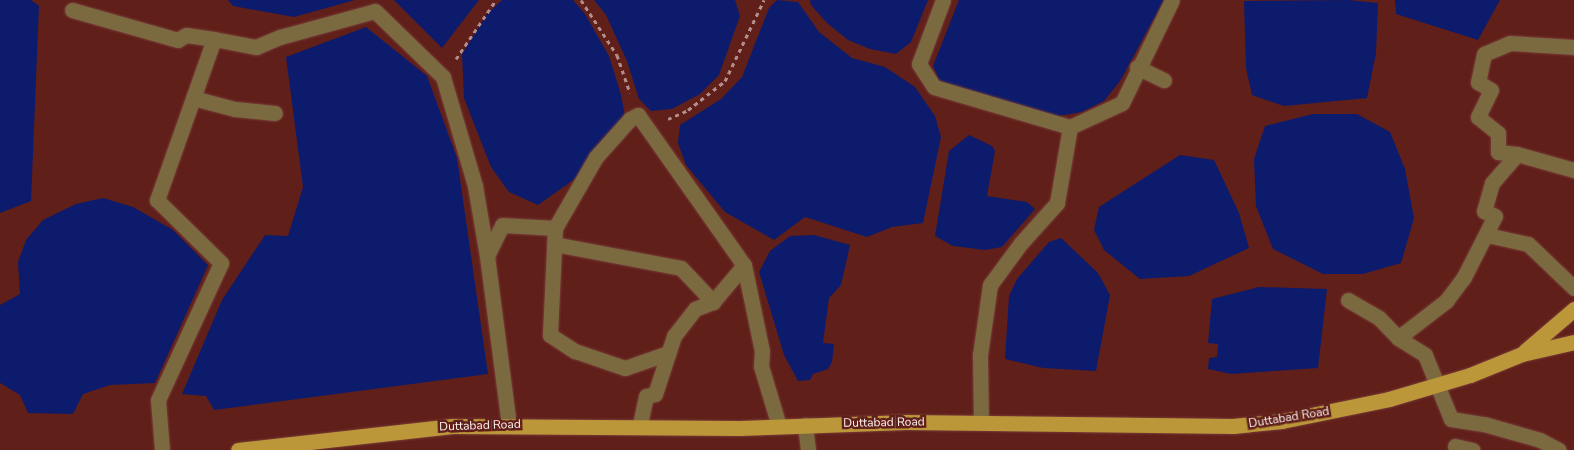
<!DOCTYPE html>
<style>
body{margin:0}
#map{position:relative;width:1574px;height:450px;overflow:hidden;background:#611f1a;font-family:"Nunito Sans",sans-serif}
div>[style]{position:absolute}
.water>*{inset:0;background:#0c1b6c}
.path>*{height:3px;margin-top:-1.5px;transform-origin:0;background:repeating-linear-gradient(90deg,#b38f8b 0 4px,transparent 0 8px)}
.roads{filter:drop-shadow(0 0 1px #773d38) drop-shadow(0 0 1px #773d38)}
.minor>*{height:15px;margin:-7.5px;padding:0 7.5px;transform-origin:7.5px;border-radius:7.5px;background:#7b6940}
.major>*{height:15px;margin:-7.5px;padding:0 7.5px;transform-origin:7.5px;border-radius:7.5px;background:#bc9739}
span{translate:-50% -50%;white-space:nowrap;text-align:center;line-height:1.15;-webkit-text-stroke:5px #611f1a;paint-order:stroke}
.street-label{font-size:12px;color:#fbf2f0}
</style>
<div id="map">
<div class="water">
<i style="clip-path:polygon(0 0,31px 0,39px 6px,31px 201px,0 213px)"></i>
<i style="clip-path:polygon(228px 0,355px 0,294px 17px,233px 6px)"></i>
<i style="clip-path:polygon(394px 0,479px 0,442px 48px)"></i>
<i style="clip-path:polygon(502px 0,573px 0,585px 14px,609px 56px,621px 95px,626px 121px,576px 178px,538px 205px,509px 192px,491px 167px,464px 98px,462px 54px,487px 14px)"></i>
<i style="clip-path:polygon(594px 0,735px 0,740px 16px,719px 75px,700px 94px,672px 109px,651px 111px,639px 99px,627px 61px,606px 15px)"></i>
<i style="clip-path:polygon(777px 0,798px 2px,819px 32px,852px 58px,885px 67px,915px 87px,935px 116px,941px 137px,923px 223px,892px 227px,867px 237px,805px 217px,774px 240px,725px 212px,686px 165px,678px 143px,680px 125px,721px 99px,742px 77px,769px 8px)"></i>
<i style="clip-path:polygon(810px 0,928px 0,911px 42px,896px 54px,870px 49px,848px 40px,827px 23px,811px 5px)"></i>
<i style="clip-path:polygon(959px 0,1164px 0,1120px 81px,1104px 101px,1082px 112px,1058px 116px,953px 92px,939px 80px,933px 66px)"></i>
<i style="clip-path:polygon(1348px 0,1378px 3px,1376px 53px,1367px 98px,1284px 106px,1252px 95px,1246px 68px,1244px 1px)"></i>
<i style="clip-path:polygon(1395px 0,1500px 0,1478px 40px,1396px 14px)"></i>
<i style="clip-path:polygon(366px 27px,427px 76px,457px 158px,488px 374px,214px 410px,206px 396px,182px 394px,222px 300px,265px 235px,288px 236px,303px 187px,286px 57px)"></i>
<i style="clip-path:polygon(1313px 114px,1357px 114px,1390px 132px,1405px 169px,1414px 218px,1401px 263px,1363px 274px,1323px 274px,1273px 249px,1256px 206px,1254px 159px,1265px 126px)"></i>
<i style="clip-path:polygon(969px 135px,992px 146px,995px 151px,987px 196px,1027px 202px,1035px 209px,1002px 247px,985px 250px,953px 246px,935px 236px,949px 151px)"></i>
<i style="clip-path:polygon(1180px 155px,1214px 160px,1239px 213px,1249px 248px,1189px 276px,1140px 279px,1104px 250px,1094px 230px,1099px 207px)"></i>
<i style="clip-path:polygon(103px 198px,133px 207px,173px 230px,208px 265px,155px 383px,110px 385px,83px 394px,73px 414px,28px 413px,20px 395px,0 383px,0 305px,20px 294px,18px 262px,26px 240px,43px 220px,76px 204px)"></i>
<i style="clip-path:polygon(814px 235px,850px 245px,841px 285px,829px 298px,823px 343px,834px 344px,832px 362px,828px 369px,813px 374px,810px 380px,798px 381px,784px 355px,759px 272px,770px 251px,790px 236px)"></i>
<i style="clip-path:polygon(1061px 238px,1098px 273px,1110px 295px,1096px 371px,1043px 368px,1005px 359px,1009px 296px,1017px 279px,1049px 242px)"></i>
<i style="clip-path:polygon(1259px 287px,1327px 289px,1318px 368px,1231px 374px,1208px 369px,1209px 358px,1217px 357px,1218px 344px,1208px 343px,1212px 299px)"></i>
</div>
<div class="path">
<i style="left:581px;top:0;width:66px;rotate:56.8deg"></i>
<i style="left:617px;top:55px;width:40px;rotate:71.1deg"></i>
<i style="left:456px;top:59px;width:71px;rotate:-55.9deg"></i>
<i style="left:668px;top:119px;width:22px;rotate:-24deg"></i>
<i style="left:688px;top:110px;width:47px;rotate:-38.1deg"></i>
<i style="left:725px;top:81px;width:90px;rotate:-64.3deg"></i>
</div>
<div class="roads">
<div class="minor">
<i style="left:943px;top:0;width:68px;rotate:110.6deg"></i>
<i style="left:919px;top:64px;width:27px;rotate:57deg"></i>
<i style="left:934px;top:87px;width:142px;rotate:16.4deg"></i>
<i style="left:1070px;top:127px;width:57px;rotate:-24.8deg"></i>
<i style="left:1122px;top:103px;width:114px;rotate:-64.1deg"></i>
<i style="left:72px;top:10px;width:110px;rotate:15.8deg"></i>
<i style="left:178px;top:40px;width:9px;rotate:-32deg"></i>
<i style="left:186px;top:35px;width:28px;rotate:8deg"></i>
<i style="left:214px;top:39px;width:171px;rotate:109.5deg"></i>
<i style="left:157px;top:200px;width:90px;rotate:44.5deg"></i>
<i style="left:221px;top:263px;width:151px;rotate:114.7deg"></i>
<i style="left:158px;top:400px;width:50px;rotate:85.4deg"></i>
<i style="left:214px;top:39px;width:43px;rotate:10.8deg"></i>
<i style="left:256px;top:47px;width:26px;rotate:-23deg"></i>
<i style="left:280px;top:37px;width:98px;rotate:-15.3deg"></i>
<i style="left:375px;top:11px;width:95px;rotate:44.1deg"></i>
<i style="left:443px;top:77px;width:114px;rotate:73.6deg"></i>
<i style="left:475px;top:186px;width:71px;rotate:80.3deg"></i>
<i style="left:487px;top:256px;width:170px;rotate:82.6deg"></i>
<i style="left:1574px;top:47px;width:64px;rotate:-176.4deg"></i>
<i style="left:1510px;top:43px;width:28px;rotate:157deg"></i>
<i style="left:1484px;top:54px;width:29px;rotate:102deg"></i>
<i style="left:1478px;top:82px;width:15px;rotate:32deg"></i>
<i style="left:1491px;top:90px;width:30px;rotate:116deg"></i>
<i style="left:1478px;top:117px;width:26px;rotate:39deg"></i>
<i style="left:1498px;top:133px;width:19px;rotate:90deg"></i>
<i style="left:1498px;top:152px;width:19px;rotate:6deg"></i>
<i style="left:1517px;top:154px;width:59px;rotate:15.7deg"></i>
<i style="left:1137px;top:67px;width:30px;rotate:26deg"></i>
<i style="left:193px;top:98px;width:43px;rotate:14.7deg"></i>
<i style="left:235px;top:109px;width:40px;rotate:5.7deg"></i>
<i style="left:555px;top:228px;width:82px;rotate:-60deg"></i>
<i style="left:596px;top:157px;width:51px;rotate:-48.2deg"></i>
<i style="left:630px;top:119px;width:9px;rotate:-27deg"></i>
<i style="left:638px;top:115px;width:184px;rotate:54.8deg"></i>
<i style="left:744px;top:265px;width:48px;rotate:130deg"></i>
<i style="left:713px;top:302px;width:19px;rotate:159deg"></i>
<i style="left:695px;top:309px;width:34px;rotate:128deg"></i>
<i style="left:674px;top:336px;width:61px;rotate:108.1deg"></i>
<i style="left:655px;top:394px;width:9px;rotate:167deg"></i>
<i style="left:646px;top:396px;width:30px;rotate:102deg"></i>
<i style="left:1487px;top:235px;width:42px;rotate:12.4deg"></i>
<i style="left:1528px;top:244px;width:64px;rotate:43.7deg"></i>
<i style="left:554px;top:244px;width:129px;rotate:10.7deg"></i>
<i style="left:681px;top:268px;width:47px;rotate:46.7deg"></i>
<i style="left:487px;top:256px;width:34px;rotate:-64deg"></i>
<i style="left:502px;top:225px;width:53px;rotate:3.2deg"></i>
<i style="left:555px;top:228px;width:107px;rotate:92.7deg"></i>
<i style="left:550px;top:335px;width:30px;rotate:33deg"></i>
<i style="left:575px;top:351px;width:53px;rotate:18.8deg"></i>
<i style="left:625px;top:368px;width:46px;rotate:-19.2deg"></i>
<i style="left:744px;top:265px;width:88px;rotate:78.2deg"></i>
<i style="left:762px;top:351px;width:15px;rotate:94deg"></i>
<i style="left:761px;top:366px;width:63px;rotate:73.3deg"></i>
<i style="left:1348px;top:300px;width:36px;rotate:30deg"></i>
<i style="left:1379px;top:318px;width:28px;rotate:46deg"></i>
<i style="left:1398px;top:338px;width:32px;rotate:32deg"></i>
<i style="left:1425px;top:355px;width:69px;rotate:67.9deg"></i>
<i style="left:1451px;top:419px;width:33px;rotate:9deg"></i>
<i style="left:1484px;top:424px;width:58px;rotate:15.9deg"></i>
<i style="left:1540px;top:440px;width:21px;rotate:28deg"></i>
<i style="left:1398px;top:338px;width:61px;rotate:-37.6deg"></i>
<i style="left:1446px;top:301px;width:30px;rotate:-53deg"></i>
<i style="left:1464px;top:277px;width:68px;rotate:-63.1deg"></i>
<i style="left:1495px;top:216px;width:12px;rotate:-156deg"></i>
<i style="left:1484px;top:211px;width:29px;rotate:-74deg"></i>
<i style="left:1492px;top:183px;width:38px;rotate:-49deg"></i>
<i style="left:981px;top:422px;width:67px;rotate:-90.9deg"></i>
<i style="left:980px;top:355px;width:71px;rotate:-81.9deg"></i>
<i style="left:990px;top:285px;width:52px;rotate:-53.6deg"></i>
<i style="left:1021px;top:243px;width:54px;rotate:-48deg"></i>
<i style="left:1057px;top:203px;width:77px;rotate:-80.3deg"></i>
<i style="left:805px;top:425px;width:25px;rotate:83deg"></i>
<i style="left:1455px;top:446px;width:18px;rotate:13deg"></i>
</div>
<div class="major">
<i style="left:1525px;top:351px;width:65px;rotate:-40.6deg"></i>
<i style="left:238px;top:450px;width:216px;rotate:-6.4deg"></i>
<i style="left:453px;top:426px;width:287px;rotate:0.4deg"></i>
<i style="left:740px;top:428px;width:166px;rotate:-2.1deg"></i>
<i style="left:906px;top:422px;width:327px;rotate:0.7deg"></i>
<i style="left:1233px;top:426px;width:49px;rotate:-5.8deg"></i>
<i style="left:1282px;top:421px;width:109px;rotate:-11.6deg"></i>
<i style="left:1389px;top:399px;width:84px;rotate:-16.5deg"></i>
<i style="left:1470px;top:375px;width:56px;rotate:-22deg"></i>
<i style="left:1522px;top:354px;width:53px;rotate:-13deg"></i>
</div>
</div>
<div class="street-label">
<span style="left:1289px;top:418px;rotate:-9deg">Duttabad Road</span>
<span style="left:884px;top:423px;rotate:-1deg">Duttabad Road</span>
<span style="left:480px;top:426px;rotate:-2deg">Duttabad Road</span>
</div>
</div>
